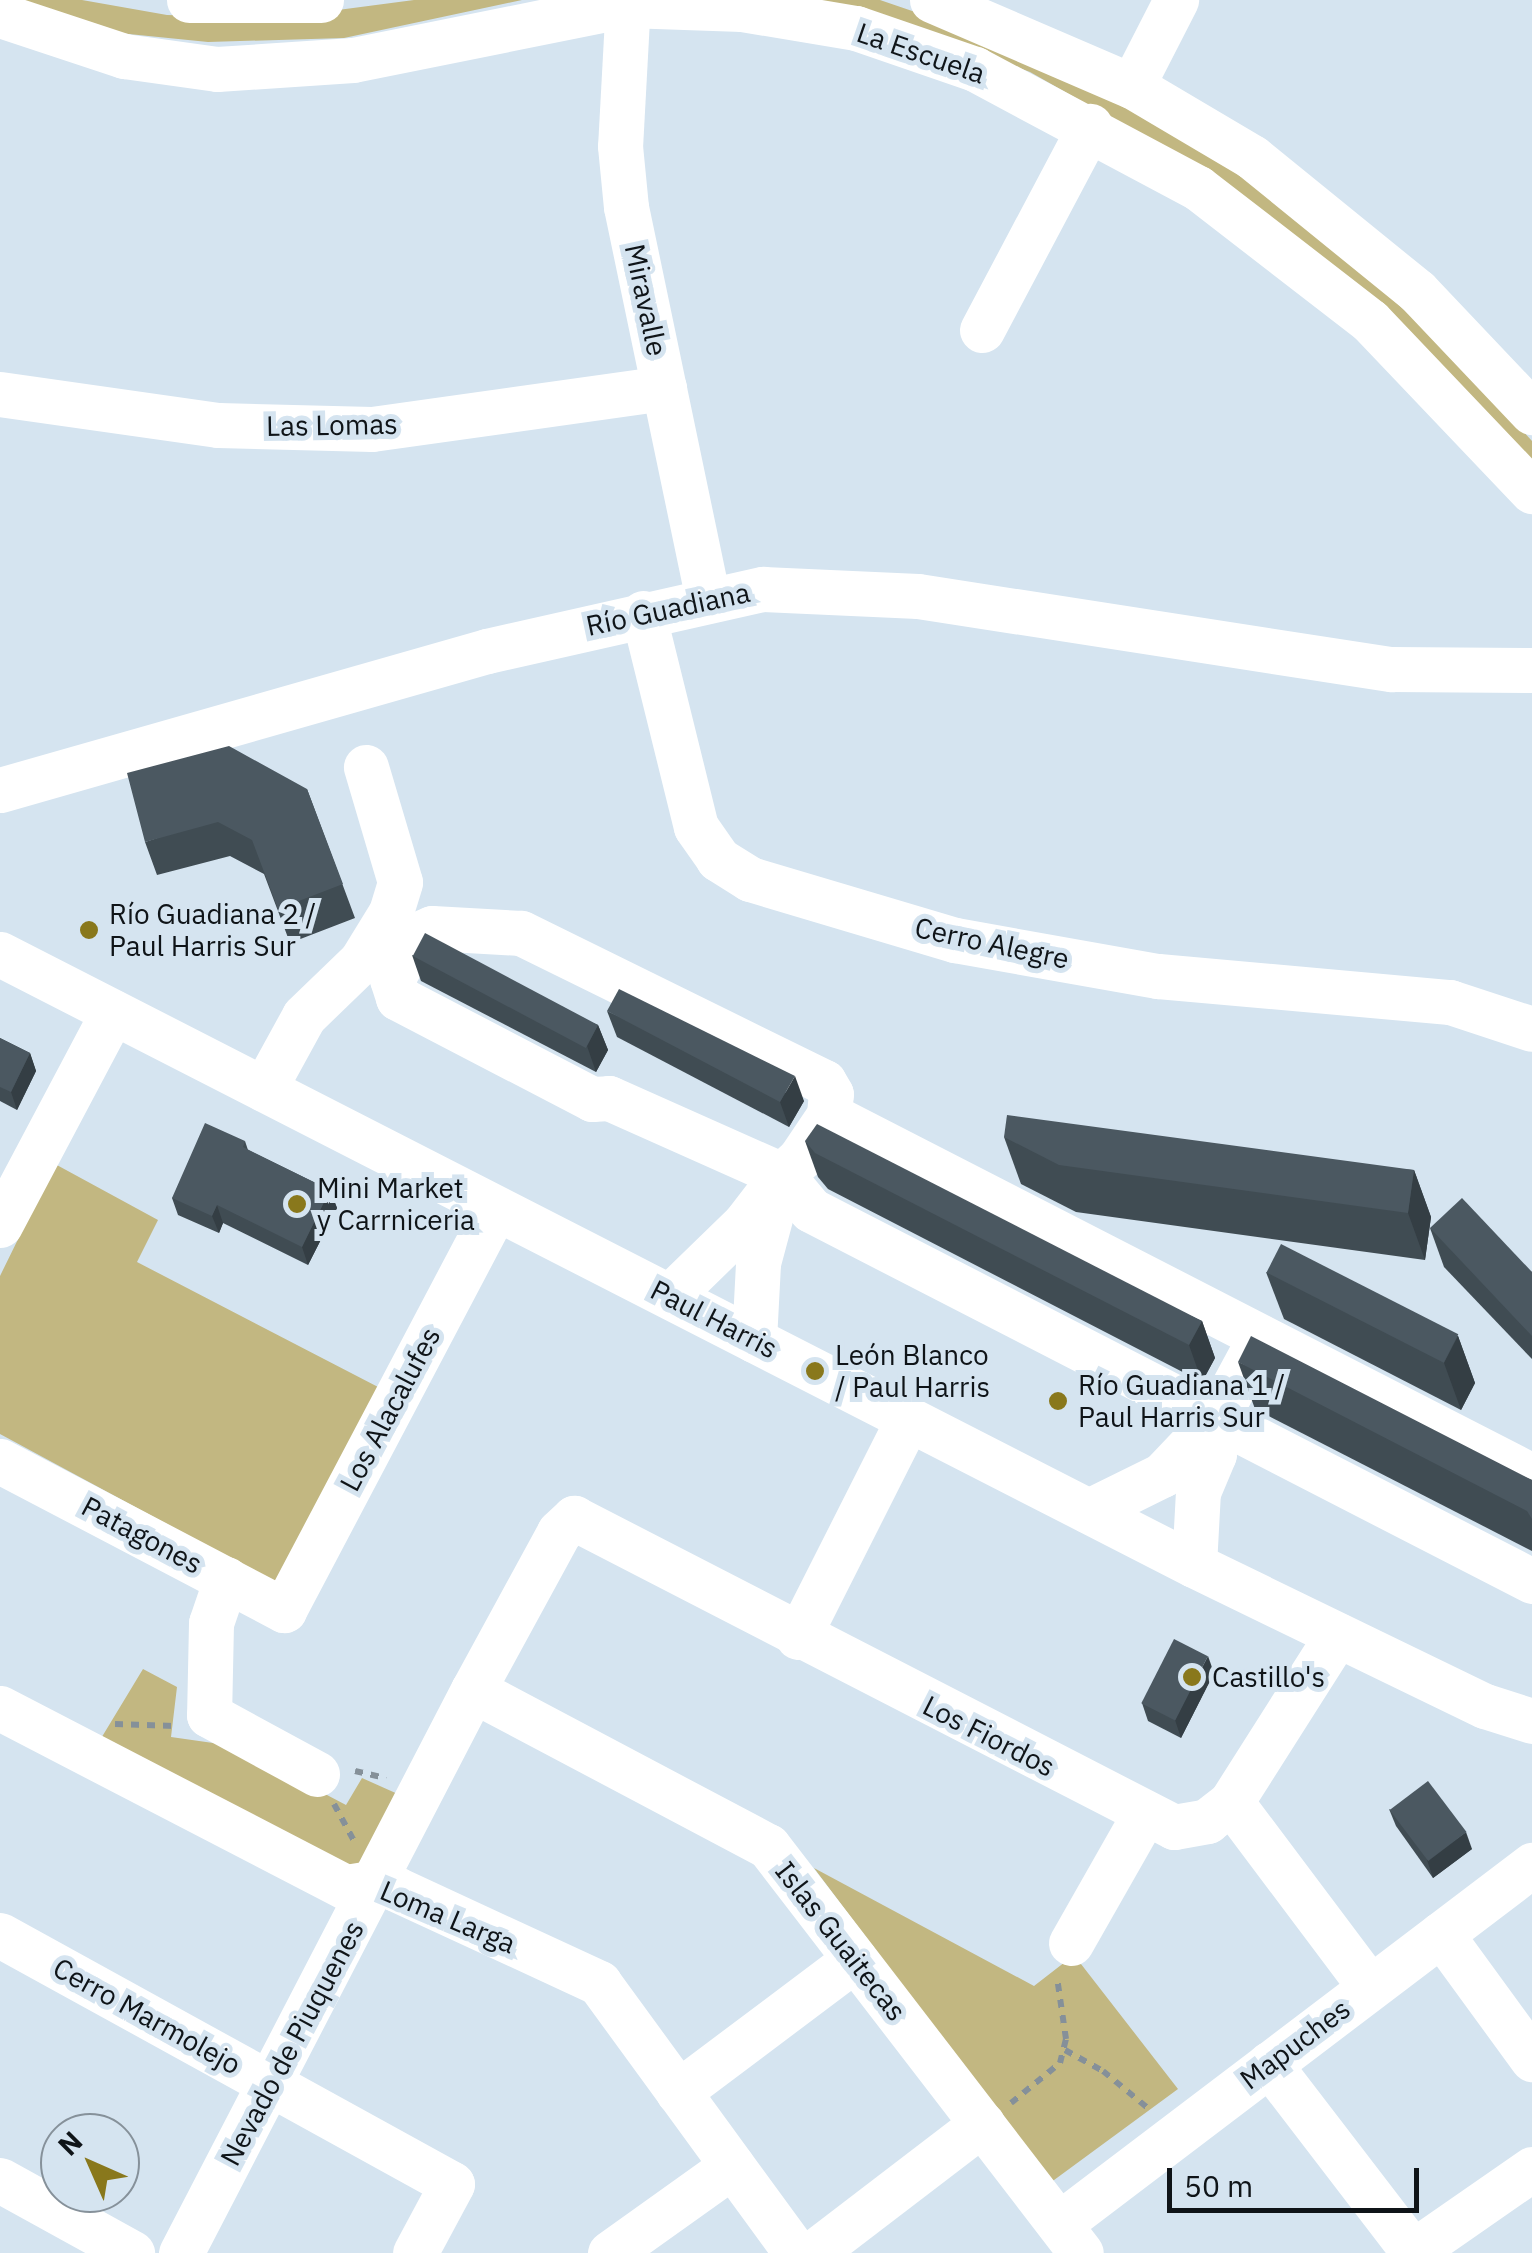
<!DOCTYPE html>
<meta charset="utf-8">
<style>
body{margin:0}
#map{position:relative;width:1532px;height:2253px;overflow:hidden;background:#d5e4f0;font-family:"IBM Plex Sans",sans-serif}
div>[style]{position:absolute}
.green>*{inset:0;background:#c2b781}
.path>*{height:6px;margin-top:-3px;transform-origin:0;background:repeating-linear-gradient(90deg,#859099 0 8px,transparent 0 16px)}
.minor>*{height:45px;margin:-22.5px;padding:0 22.5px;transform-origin:22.5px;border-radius:22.5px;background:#fff}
.wall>*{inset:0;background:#404c53}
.shaded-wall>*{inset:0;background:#343e44}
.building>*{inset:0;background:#4b5861;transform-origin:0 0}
.dots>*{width:28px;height:28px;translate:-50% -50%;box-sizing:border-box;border:5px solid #d5e4f0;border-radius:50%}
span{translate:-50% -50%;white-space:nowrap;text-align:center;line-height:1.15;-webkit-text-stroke:10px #d5e4f0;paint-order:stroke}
.street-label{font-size:28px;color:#0f1418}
.poi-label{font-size:28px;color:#0f1418}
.left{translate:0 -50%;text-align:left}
.north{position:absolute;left:40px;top:2113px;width:100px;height:100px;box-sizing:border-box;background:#d5e4f0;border:2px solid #86919a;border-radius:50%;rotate:315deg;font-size:28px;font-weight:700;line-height:40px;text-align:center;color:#0f1418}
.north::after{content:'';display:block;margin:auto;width:35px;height:45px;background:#89781c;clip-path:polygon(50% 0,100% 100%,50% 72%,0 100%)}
.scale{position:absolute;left:1167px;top:2168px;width:252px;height:45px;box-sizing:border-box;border:5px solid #0f1418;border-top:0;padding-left:12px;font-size:30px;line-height:35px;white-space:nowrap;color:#0f1418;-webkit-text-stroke:8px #d5e4f0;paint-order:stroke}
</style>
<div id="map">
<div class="green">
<i style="clip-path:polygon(4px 0,82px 0,167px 15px,277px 18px,414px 0,522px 0,344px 38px,208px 42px,79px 29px)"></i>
<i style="clip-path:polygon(808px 0,880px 0,956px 26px,1068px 71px,1201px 147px,1319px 233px,1452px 353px,1532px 441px,1532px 466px,1408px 329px,1222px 181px,1030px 72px,920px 30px)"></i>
<i style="clip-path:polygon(55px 1164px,158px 1220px,137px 1262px,380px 1388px,278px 1584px,0 1434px,0 1276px)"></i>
<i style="clip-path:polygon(143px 1669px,177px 1687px,171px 1737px,234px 1746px,346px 1805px,362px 1778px,400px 1795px,355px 1880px,97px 1745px)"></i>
<i style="clip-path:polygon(814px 1868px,1034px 1986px,1074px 1955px,1178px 2089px,1050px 2183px)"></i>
</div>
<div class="path">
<i style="left:115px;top:1724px;width:60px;rotate:1.9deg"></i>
<i style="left:355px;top:1771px;width:32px;rotate:13deg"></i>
<i style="left:334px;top:1804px;width:42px;rotate:61.6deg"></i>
<i style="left:1065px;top:2050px;width:43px;rotate:28.9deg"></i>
<i style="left:1103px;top:2071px;width:60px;rotate:39.6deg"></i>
<i style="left:1011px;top:2103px;width:63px;rotate:-39.2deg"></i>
<i style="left:1060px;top:2063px;width:25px;rotate:-76deg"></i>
<i style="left:1066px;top:2039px;width:63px;rotate:-98.3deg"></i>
</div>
<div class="minor">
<i style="left:189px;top:0;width:132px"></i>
<i style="left:628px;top:0;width:146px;rotate:93.1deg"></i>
<i style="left:620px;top:146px;width:61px;rotate:84.4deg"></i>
<i style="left:626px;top:207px;width:397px;rotate:78.2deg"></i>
<i style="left:932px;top:0;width:218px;rotate:23.3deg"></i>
<i style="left:1132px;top:86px;width:139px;rotate:30.6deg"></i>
<i style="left:1252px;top:157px;width:213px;rotate:39.1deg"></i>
<i style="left:1417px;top:291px;width:167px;rotate:46.5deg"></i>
<i style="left:0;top:15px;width:131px;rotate:18.3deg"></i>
<i style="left:124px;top:56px;width:94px;rotate:8deg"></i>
<i style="left:217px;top:69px;width:136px;rotate:-3.8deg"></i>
<i style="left:353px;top:60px;width:279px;rotate:-11.4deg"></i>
<i style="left:627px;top:5px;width:115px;rotate:2deg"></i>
<i style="left:742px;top:9px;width:116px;rotate:9.5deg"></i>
<i style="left:856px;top:28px;width:126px;rotate:19deg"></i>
<i style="left:975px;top:69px;width:253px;rotate:28.1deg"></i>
<i style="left:1198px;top:188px;width:217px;rotate:37.7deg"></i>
<i style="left:1370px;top:321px;width:235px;rotate:46.4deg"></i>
<i style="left:1132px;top:86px;width:97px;rotate:-62.9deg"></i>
<i style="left:982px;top:330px;width:231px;rotate:-62.1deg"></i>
<i style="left:0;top:394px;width:220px;rotate:8.1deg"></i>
<i style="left:218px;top:425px;width:154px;rotate:1.5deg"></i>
<i style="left:372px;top:429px;width:295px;rotate:-8deg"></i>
<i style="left:643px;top:613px;width:220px;rotate:76.1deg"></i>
<i style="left:696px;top:827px;width:39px;rotate:55deg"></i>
<i style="left:718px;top:859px;width:38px;rotate:32deg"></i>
<i style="left:750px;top:879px;width:214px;rotate:16.6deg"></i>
<i style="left:955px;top:940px;width:206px;rotate:10.1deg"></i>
<i style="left:1158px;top:976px;width:293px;rotate:5.1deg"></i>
<i style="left:1450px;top:1002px;width:86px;rotate:18.2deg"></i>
<i style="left:0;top:790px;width:506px;rotate:-15.93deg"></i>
<i style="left:487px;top:651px;width:283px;rotate:-12.7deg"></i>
<i style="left:763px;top:589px;width:155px;rotate:2.6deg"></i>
<i style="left:918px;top:596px;width:479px;rotate:8.8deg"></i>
<i style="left:1391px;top:669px;width:141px;rotate:0.4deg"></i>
<i style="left:0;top:954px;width:1341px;rotate:27.1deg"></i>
<i style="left:1194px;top:1565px;width:323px;rotate:25.9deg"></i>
<i style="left:1485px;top:1706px;width:49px;rotate:17.7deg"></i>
<i style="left:264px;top:1089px;width:83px;rotate:-61.3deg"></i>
<i style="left:304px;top:1016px;width:79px;rotate:-44deg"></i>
<i style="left:361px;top:961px;width:57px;rotate:-58.5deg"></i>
<i style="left:391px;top:912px;width:31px;rotate:-73deg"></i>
<i style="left:400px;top:882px;width:120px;rotate:-106.5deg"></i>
<i style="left:829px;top:1115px;width:790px;rotate:27.18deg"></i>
<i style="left:0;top:1225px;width:241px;rotate:-62.1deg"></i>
<i style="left:670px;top:1296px;width:105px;rotate:-44.2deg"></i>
<i style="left:745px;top:1223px;width:61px;rotate:-52.4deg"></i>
<i style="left:782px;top:1175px;width:25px;rotate:-43deg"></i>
<i style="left:800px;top:1158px;width:52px;rotate:-56deg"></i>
<i style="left:829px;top:1115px;width:21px;rotate:-85deg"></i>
<i style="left:831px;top:1094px;width:14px;rotate:-120deg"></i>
<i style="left:824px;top:1082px;width:338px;rotate:-153.8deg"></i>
<i style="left:521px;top:933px;width:89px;rotate:-176.8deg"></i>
<i style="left:432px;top:928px;width:15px;rotate:157deg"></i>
<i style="left:418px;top:934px;width:52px;rotate:120deg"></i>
<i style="left:392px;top:979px;width:20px;rotate:72deg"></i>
<i style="left:398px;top:998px;width:219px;rotate:27.5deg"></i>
<i style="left:592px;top:1099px;width:17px;rotate:-3deg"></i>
<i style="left:609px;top:1098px;width:189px;rotate:24deg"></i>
<i style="left:782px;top:1175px;width:45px;rotate:50.4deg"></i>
<i style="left:811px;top:1210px;width:811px;rotate:27.23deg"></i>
<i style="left:754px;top:1340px;width:77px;rotate:-87deg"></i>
<i style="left:758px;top:1263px;width:73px;rotate:-75deg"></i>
<i style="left:0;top:1461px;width:321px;rotate:27.7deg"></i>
<i style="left:284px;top:1610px;width:454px;rotate:-62.2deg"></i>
<i style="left:1089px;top:1511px;width:81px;rotate:-26.3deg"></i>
<i style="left:1162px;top:1475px;width:80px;rotate:-46.5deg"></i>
<i style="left:1217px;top:1417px;width:91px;rotate:-61.7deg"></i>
<i style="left:1194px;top:1565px;width:73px;rotate:-86.9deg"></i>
<i style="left:1198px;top:1492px;width:41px;rotate:-67.2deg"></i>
<i style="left:1214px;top:1454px;width:37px;rotate:-85deg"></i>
<i style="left:226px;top:1579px;width:46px;rotate:108.8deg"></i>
<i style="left:211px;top:1623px;width:92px;rotate:91.2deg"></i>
<i style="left:209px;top:1715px;width:123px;rotate:28.6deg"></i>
<i style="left:798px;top:1637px;width:244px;rotate:-63.2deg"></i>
<i style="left:473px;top:1690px;width:334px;rotate:27.9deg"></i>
<i style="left:768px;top:1846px;width:513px;rotate:52.44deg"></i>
<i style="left:0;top:1708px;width:390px;rotate:27.4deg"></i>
<i style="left:346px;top:1887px;width:30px;rotate:-9deg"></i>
<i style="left:376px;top:1882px;width:21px;rotate:19deg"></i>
<i style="left:396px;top:1889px;width:224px;rotate:24.8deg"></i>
<i style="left:599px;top:1983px;width:334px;rotate:53.9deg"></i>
<i style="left:1231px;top:1802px;width:231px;rotate:53.1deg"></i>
<i style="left:1441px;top:1934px;width:155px;rotate:53.9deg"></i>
<i style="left:0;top:1935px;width:516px;rotate:28.85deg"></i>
<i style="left:452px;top:2184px;width:78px;rotate:118.2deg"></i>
<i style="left:1071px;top:1943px;width:146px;rotate:-60.4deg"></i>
<i style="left:1269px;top:2064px;width:237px;rotate:52.5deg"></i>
<i style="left:678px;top:2092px;width:221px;rotate:-36.9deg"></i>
<i style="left:0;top:2180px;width:151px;rotate:28.9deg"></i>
<i style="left:1059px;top:2224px;width:594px;rotate:-37.2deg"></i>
<i style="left:181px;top:2253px;width:634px;rotate:-62.59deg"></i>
<i style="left:473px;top:1690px;width:180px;rotate:-61.4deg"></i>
<i style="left:559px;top:1532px;width:21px;rotate:-43deg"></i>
<i style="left:574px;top:1518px;width:675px;rotate:27.25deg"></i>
<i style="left:1174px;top:1827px;width:34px;rotate:-10deg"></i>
<i style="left:1207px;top:1821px;width:31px;rotate:-38deg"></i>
<i style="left:1231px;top:1802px;width:198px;rotate:-57.6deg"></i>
<i style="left:610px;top:2253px;width:150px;rotate:-35.5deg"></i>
<i style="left:813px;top:2253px;width:213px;rotate:-37.4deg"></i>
<i style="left:1411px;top:2253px;width:147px;rotate:-34.8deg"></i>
</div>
<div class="wall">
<i style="clip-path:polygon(307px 789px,355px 918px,290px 943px,264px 874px,230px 856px,157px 875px,145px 842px)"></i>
<i style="clip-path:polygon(412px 955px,598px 1025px,608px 1050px,596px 1072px,421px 981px)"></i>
<i style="clip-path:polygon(607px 1011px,804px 1101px,789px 1127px,617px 1037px)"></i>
<i style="clip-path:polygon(0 1038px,30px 1053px,36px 1071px,17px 1110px,0 1101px)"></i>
<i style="clip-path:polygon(1004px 1137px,1414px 1170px,1431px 1217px,1425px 1260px,1076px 1212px,1021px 1184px)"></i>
<i style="clip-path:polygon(245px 1141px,248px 1150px,330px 1190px,337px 1208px,308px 1265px,223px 1223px,219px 1233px,178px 1215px,172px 1198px)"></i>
<i style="clip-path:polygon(805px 1141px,1202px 1321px,1215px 1358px,1202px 1382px,828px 1189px,818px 1177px)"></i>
<i style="clip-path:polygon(1430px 1228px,1532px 1272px,1532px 1359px,1444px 1267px)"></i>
<i style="clip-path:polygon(1266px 1272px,1458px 1336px,1475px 1383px,1461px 1410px,1284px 1319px)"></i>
<i style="clip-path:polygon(1238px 1362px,1532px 1480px,1532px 1551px,1255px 1409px)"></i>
<i style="clip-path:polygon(1214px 1673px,1181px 1738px,1148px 1721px,1142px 1703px)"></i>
<i style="clip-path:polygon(1389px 1809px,1472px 1849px,1433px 1878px,1396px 1826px)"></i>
</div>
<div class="shaded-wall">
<i style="clip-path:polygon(598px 1025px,608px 1050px,596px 1072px,587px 1046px)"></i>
<i style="clip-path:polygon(30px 1053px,36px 1071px,17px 1110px,11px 1092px)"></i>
<i style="clip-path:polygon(795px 1076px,804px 1101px,789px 1127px,780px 1102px)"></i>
<i style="clip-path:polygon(1414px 1170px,1431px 1217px,1425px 1260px,1408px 1213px)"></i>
<i style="clip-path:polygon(330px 1190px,337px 1208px,308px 1265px,302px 1247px)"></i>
<i style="clip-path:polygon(217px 1205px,223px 1223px,219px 1233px,212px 1216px)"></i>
<i style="clip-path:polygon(1202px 1321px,1215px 1358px,1202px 1382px,1189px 1345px)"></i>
<i style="clip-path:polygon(1458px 1336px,1475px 1383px,1461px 1410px,1444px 1363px)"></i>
<i style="clip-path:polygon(1208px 1656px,1214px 1673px,1181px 1738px,1175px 1720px)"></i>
<i style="clip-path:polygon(1466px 1832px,1472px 1849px,1433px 1878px,1427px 1860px)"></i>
</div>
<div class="building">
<i style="clip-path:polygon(229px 746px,307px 789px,343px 884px,278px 909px,252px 840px,218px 822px,145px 842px,127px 773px)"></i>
<i style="left:425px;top:933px;width:196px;height:26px;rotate:28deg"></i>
<i style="clip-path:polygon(619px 989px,795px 1076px,780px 1102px,607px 1011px)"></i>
<i style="clip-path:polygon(0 1038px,30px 1053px,11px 1092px,0 1087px)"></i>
<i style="clip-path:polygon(1007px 1115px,1414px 1170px,1408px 1213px,1059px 1165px,1004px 1137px)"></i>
<i style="clip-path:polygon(205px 1123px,245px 1141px,243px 1147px,330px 1190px,302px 1247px,217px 1205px,212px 1216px,172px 1198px)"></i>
<i style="clip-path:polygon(817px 1124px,1202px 1321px,1189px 1345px,815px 1153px,805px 1141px)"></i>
<i style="clip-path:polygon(1462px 1198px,1532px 1272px,1532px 1336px,1430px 1228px)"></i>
<i style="left:1281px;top:1244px;width:199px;height:32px;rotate:27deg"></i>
<i style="clip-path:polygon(1251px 1336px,1532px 1480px,1532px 1519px,1527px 1511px,1238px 1362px)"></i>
<i style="left:1174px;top:1639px;width:38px;height:72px;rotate:27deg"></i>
<i style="left:1428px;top:1781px;width:64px;height:48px;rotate:53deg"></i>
</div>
<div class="dots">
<i style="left:89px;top:930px;background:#89781c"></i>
<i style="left:297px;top:1204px;background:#89781c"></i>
<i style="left:815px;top:1371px;background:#89781c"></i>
<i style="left:1058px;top:1401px;background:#89781c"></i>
<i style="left:1192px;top:1677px;background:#89781c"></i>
</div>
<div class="street-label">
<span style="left:921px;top:53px;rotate:19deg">La Escuela</span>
<span style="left:646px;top:300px;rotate:78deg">Miravalle</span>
<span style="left:332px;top:425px;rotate:-1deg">Las Lomas</span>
<span style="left:668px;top:609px;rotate:-12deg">Río Guadiana</span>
<span style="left:992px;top:943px;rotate:12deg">Cerro Alegre</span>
<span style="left:714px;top:1319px;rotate:27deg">Paul Harris</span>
<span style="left:390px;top:1409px;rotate:-62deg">Los Alacalufes</span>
<span style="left:142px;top:1535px;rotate:28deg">Patagones</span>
<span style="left:989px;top:1736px;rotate:27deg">Los Fiordos</span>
<span style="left:448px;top:1917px;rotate:23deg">Loma Larga</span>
<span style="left:841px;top:1941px;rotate:52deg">Islas Guaitecas</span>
<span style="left:147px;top:2016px;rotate:29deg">Cerro Marmolejo</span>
<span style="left:292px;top:2043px;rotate:-62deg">Nevado de Piuquenes</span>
<span style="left:1295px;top:2044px;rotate:-37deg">Mapuches</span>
</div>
<div class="poi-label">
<span class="left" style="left:109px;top:930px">Río Guadiana 2 /<br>Paul Harris Sur</span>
<span class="left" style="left:317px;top:1204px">Mini Market<br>y Carrniceria</span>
<span class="left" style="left:835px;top:1371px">León Blanco<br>/ Paul Harris</span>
<span class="left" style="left:1078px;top:1401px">Río Guadiana 1 /<br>Paul Harris Sur</span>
<span class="left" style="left:1212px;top:1677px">Castillo's</span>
</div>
<div class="north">N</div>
<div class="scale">50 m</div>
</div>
